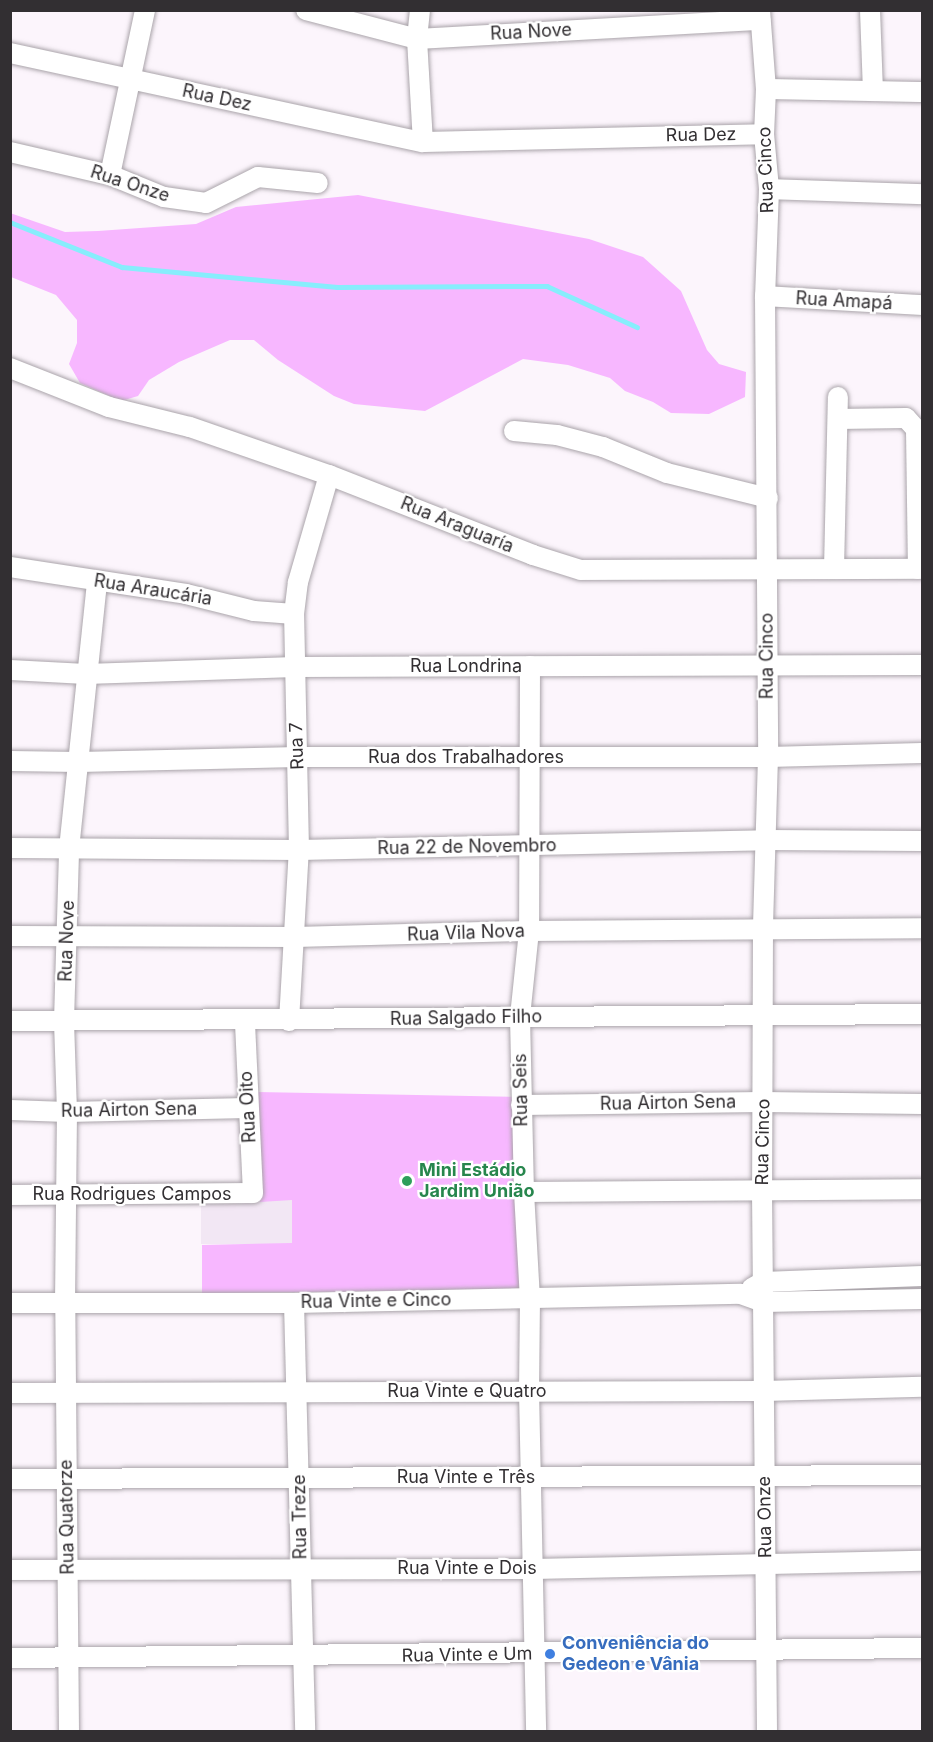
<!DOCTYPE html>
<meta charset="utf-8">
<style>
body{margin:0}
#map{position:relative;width:933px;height:1742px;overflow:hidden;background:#fcf5fc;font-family:Inter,sans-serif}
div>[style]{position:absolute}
.built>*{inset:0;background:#f2e7f4;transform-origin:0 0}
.green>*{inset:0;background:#f7b7ff}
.stream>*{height:4.5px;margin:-2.25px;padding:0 2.25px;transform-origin:2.25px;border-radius:2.25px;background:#87edfc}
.roads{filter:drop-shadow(0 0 2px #aaa4aa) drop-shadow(0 0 2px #aaa4aa)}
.minor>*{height:20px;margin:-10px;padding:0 10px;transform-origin:10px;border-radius:10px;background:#fff}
.dots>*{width:16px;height:16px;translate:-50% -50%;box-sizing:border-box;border:3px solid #fff;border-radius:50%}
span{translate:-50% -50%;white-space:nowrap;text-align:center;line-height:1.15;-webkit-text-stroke:4.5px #fff;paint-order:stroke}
.street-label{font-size:18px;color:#322f32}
.leisure-label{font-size:18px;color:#27864d;font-weight:700}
.left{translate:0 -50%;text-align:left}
.shop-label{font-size:18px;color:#366cbe;font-weight:700}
.frame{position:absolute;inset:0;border:12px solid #322f32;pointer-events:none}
</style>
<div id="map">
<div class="built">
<i style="left:292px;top:1199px;width:45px;height:91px;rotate:90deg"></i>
</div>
<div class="green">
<i style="clip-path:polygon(358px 195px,589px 239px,643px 257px,681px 291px,707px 350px,719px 364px,746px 372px,745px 397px,709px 414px,671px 413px,653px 402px,625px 391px,610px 378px,568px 365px,523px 359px,425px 411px,354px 404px,334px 396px,278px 360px,254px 340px,230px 340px,179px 362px,149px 380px,138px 396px,121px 401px,80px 383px,69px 364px,77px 343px,77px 320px,56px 295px,11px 277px,10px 213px,65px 232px,98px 231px,196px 224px,236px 207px)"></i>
<i style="clip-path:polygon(257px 1092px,518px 1097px,519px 1290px,202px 1293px,202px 1245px,292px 1243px,292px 1200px,260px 1202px)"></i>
</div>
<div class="stream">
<i style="left:10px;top:222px;width:121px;rotate:21.9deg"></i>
<i style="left:122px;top:267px;width:216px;rotate:5.3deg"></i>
<i style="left:337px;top:287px;width:210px;rotate:-0.3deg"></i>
<i style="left:547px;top:286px;width:99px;rotate:24.5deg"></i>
</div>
<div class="roads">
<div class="minor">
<i style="left:306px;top:10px;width:115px;rotate:14.6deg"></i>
<i style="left:417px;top:39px;width:344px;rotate:-3.2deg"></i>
<i style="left:420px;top:10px;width:29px;rotate:96deg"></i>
<i style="left:417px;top:39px;width:103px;rotate:86.7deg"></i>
<i style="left:423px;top:142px;width:341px;rotate:-1.3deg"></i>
<i style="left:760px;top:10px;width:79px;rotate:85.7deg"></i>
<i style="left:766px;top:89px;width:45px;rotate:92.5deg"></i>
<i style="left:764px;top:134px;width:55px;rotate:84.8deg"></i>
<i style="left:769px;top:189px;width:107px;rotate:92.1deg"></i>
<i style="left:765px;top:296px;width:461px;rotate:89.6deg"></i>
<i style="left:768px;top:757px;width:171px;rotate:91.7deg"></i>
<i style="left:763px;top:928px;width:263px;rotate:90.2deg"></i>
<i style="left:762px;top:1191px;width:541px;rotate:89.47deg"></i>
<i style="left:870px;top:10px;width:81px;rotate:87.9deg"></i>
<i style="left:10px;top:53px;width:422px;rotate:12.2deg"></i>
<i style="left:766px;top:89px;width:156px;rotate:1.1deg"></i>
<i style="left:10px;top:152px;width:103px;rotate:13deg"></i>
<i style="left:110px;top:175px;width:58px;rotate:22.2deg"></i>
<i style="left:164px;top:197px;width:42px;rotate:8.1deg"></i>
<i style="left:206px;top:203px;width:58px;rotate:-26.6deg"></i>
<i style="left:258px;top:177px;width:60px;rotate:5.7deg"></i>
<i style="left:110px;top:175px;width:169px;rotate:-78deg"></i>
<i style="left:769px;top:189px;width:153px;rotate:1.9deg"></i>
<i style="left:765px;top:296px;width:157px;rotate:3.3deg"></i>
<i style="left:10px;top:368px;width:106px;rotate:21.5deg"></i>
<i style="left:109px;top:407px;width:83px;rotate:13.9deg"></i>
<i style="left:190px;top:427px;width:147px;rotate:19.1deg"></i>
<i style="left:329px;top:475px;width:219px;rotate:21.4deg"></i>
<i style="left:533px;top:555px;width:50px;rotate:17.4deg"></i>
<i style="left:581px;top:570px;width:341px;rotate:-0.2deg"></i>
<i style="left:838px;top:419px;width:68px;rotate:-0.8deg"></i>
<i style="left:906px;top:418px;width:15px;rotate:48deg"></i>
<i style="left:916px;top:429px;width:140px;rotate:89.2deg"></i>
<i style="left:514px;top:431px;width:43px;rotate:5.3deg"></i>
<i style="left:557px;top:435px;width:48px;rotate:14.6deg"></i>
<i style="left:603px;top:447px;width:69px;rotate:22.1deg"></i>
<i style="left:667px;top:473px;width:104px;rotate:13.9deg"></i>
<i style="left:10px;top:567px;width:178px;rotate:8.7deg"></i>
<i style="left:186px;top:594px;width:70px;rotate:14deg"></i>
<i style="left:254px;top:611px;width:40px;rotate:4.3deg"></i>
<i style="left:834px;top:569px;width:172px;rotate:-88.7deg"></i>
<i style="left:530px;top:666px;width:265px;rotate:90.2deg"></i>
<i style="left:529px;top:931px;width:86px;rotate:96deg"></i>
<i style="left:520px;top:1017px;width:175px;rotate:88.7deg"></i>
<i style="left:524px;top:1192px;width:106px;rotate:86.8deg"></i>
<i style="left:530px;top:1298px;width:93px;rotate:90.6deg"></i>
<i style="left:529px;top:1391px;width:341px;rotate:88.8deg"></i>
<i style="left:10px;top:670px;width:76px;rotate:3deg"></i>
<i style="left:86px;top:674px;width:209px;rotate:-1.9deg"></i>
<i style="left:295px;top:667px;width:627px;rotate:-0.18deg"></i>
<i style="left:10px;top:761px;width:69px;rotate:0.8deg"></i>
<i style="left:79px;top:762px;width:219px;rotate:-1.3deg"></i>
<i style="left:298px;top:757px;width:470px"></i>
<i style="left:768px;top:757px;width:154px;rotate:-1.5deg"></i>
<i style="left:10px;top:848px;width:289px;rotate:0.4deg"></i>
<i style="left:299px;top:850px;width:468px;rotate:-1.2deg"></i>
<i style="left:767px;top:840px;width:155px;rotate:0.4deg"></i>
<i style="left:10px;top:936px;width:285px;rotate:0.2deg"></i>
<i style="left:295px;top:937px;width:234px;rotate:-1.5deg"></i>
<i style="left:529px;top:931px;width:393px;rotate:-0.4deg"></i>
<i style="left:10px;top:1021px;width:912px;rotate:-0.44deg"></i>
<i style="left:289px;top:1021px;width:171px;rotate:-86.7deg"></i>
<i style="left:299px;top:850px;width:236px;rotate:-91.2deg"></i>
<i style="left:294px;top:614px;width:32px;rotate:-83deg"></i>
<i style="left:298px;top:582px;width:111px;rotate:-73.8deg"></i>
<i style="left:521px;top:1105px;width:242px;rotate:-0.7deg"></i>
<i style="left:763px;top:1102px;width:159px;rotate:0.7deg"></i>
<i style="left:10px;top:1110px;width:57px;rotate:2deg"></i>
<i style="left:67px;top:1112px;width:181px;rotate:-1.3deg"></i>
<i style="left:524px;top:1192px;width:398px;rotate:-0.4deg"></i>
<i style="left:10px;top:1195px;width:243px;rotate:-0.5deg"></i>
<i style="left:253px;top:1193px;width:172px;rotate:-92.7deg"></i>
<i style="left:752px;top:1288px;width:13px;rotate:-29deg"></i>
<i style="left:763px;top:1282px;width:159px;rotate:-2.2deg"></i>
<i style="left:10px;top:1303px;width:284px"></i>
<i style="left:294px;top:1303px;width:447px;rotate:-1.2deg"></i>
<i style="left:741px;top:1294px;width:23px;rotate:20deg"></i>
<i style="left:763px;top:1302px;width:159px;rotate:-1.1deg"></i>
<i style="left:294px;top:1303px;width:429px;rotate:88.5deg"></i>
<i style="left:10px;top:1393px;width:754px;rotate:-0.15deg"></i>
<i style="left:764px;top:1391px;width:158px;rotate:-1.5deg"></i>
<i style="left:10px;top:1479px;width:912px;rotate:-0.25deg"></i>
<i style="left:10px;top:1570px;width:523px;rotate:-0.11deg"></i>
<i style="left:533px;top:1569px;width:389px;rotate:-1.2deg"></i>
<i style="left:10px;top:1658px;width:912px;rotate:-0.63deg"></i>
<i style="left:69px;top:1732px;width:429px;rotate:-90.5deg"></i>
<i style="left:65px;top:1303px;width:191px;rotate:-89.4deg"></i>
<i style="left:67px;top:1112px;width:91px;rotate:-91.9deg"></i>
<i style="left:64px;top:1021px;width:172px;rotate:-88.3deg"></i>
<i style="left:69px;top:849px;width:269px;rotate:-84deg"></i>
</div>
</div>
<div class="dots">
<i style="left:407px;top:1181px;background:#2e9e5b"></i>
<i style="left:550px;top:1654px;background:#3f7fe0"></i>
</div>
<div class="street-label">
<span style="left:531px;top:32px;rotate:-3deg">Rua Nove</span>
<span style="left:217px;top:98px;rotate:12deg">Rua Dez</span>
<span style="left:701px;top:135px;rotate:-1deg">Rua Dez</span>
<span style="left:766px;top:170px;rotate:-92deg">Rua Cinco</span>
<span style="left:130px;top:184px;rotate:18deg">Rua Onze</span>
<span style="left:844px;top:301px;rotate:3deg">Rua Amapá</span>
<span style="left:457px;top:525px;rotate:22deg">Rua Araguaría</span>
<span style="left:153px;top:590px;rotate:9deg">Rua Araucária</span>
<span style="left:767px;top:656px;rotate:-90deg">Rua Cinco</span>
<span style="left:466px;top:666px">Rua Londrina</span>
<span style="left:297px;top:746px;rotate:-92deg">Rua 7</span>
<span style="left:466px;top:757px">Rua dos Trabalhadores</span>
<span style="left:467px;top:847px;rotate:-1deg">Rua 22 de Novembro</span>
<span style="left:466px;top:933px;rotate:-2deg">Rua Vila Nova</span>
<span style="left:67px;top:941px;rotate:-88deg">Rua Nove</span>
<span style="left:466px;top:1018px;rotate:-1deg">Rua Salgado Filho</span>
<span style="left:521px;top:1090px;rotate:-91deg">Rua Seis</span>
<span style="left:668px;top:1103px;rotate:-1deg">Rua Airton Sena</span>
<span style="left:248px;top:1107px;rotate:-93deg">Rua Oito</span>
<span style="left:129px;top:1110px;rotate:-1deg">Rua Airton Sena</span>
<span style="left:763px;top:1142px;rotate:-89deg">Rua Cinco</span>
<span style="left:132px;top:1194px">Rua Rodrigues Campos</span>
<span style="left:376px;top:1301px;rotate:-1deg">Rua Vinte e Cinco</span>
<span style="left:467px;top:1391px">Rua Vinte e Quatro</span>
<span style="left:466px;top:1477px">Rua Vinte e Três</span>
<span style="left:67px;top:1517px;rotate:-91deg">Rua Quatorze</span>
<span style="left:300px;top:1517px;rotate:-91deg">Rua Treze</span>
<span style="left:765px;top:1517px;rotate:-91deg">Rua Onze</span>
<span style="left:467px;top:1568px">Rua Vinte e Dois</span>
<span style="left:467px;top:1655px;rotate:-1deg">Rua Vinte e Um</span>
</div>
<div class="leisure-label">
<span class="left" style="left:419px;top:1181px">Mini Estádio<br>Jardim União</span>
</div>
<div class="shop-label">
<span class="left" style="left:562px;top:1654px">Conveniência do<br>Gedeon e Vânia</span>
</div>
<div class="frame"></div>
</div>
